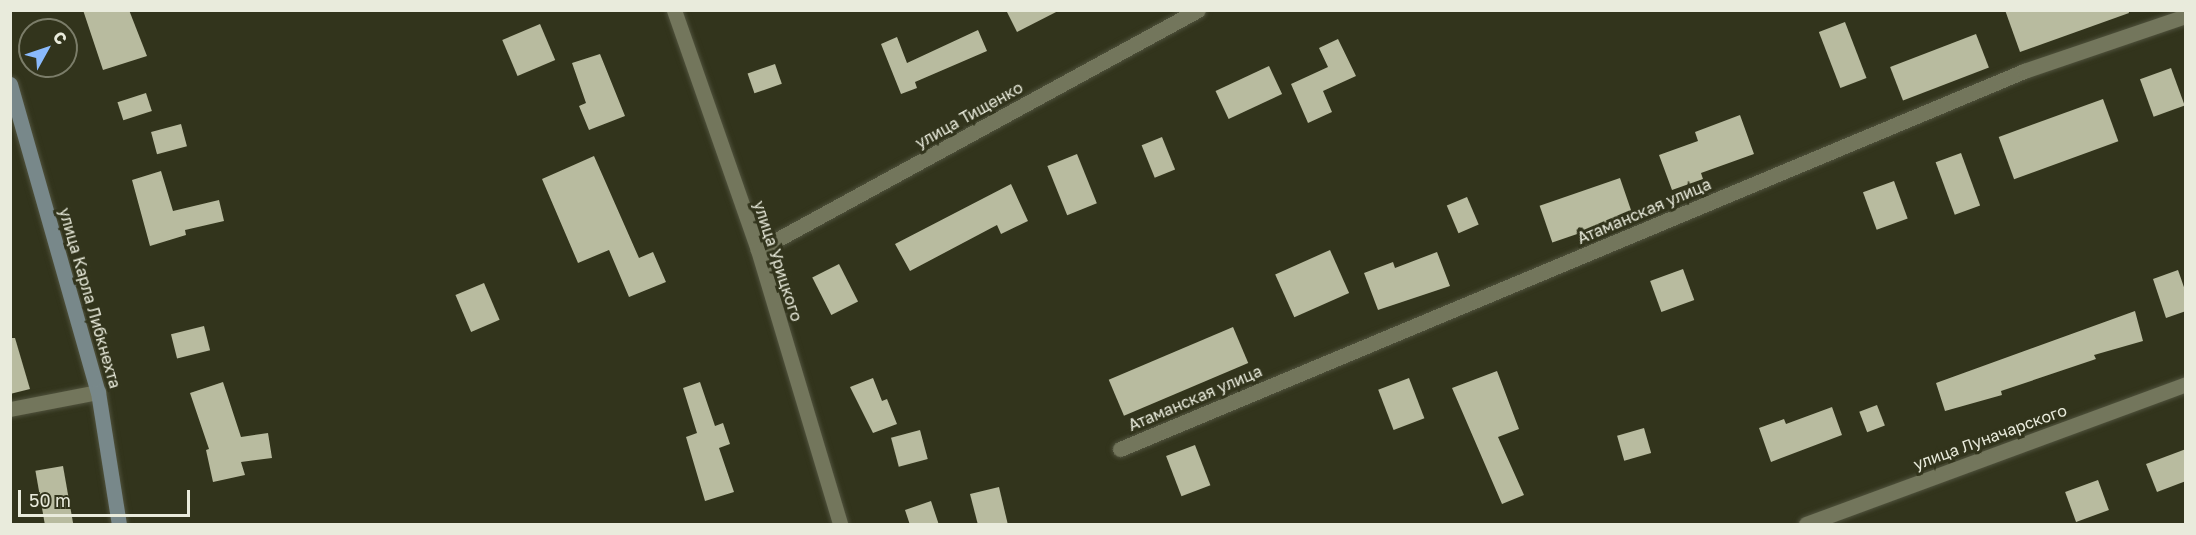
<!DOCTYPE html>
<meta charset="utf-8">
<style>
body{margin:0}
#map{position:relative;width:2196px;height:535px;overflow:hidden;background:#32341c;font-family:"Golos Text",sans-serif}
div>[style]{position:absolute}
.building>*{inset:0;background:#b8bb9f;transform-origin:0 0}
.roads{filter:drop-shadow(0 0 2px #50523d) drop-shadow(0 0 2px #50523d)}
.street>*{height:15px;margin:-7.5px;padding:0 7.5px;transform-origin:7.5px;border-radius:7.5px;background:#73765c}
.secondary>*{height:15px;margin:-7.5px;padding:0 7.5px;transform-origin:7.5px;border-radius:7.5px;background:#78888a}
span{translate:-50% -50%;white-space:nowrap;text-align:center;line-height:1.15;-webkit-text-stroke:6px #32341c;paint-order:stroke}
.street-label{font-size:16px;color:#e9ebdc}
.frame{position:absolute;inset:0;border:12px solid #e9ebdc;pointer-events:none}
.north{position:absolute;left:18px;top:18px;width:60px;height:60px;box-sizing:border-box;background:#32341c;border:2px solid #7b7d69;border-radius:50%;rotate:50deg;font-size:16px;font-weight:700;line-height:24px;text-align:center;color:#e9ebdc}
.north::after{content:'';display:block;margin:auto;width:21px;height:27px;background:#8abafc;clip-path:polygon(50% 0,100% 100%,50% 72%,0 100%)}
.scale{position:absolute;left:18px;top:490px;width:172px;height:27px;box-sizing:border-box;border:3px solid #e9ebdc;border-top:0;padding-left:8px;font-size:18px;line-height:21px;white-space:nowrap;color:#e9ebdc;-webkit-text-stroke:4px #32341c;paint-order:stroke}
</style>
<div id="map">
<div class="building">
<i style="clip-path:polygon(83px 10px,129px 10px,147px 56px,103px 70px)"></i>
<i style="clip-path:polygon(1006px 10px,1060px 10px,1017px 32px)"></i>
<i style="clip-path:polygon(2005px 10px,2128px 10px,2129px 13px,2020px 52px)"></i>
<i style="left:1845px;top:22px;width:60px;height:28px;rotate:69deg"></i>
<i style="left:540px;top:24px;width:39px;height:41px;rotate:67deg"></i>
<i style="clip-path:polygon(978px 30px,987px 51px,915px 82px,917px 88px,901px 94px,881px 44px,897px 37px,907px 63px)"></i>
<i style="left:1976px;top:34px;width:36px;height:92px;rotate:69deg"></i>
<i style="clip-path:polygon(1338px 39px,1356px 76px,1323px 91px,1332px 112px,1308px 123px,1291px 84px,1328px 67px,1319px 48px)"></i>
<i style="clip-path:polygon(600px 54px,625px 116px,589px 130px,579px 106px,586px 103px,572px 63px)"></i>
<i style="left:775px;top:64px;width:21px;height:29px;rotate:71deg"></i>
<i style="left:1269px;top:66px;width:31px;height:59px;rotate:65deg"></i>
<i style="left:2171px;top:68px;width:40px;height:33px;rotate:70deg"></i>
<i style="left:146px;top:93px;width:19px;height:30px;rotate:72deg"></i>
<i style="left:2103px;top:99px;width:45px;height:111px;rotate:70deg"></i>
<i style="clip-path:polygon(1740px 115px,1754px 154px,1701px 173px,1703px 179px,1672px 190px,1659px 155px,1698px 141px,1695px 132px)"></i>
<i style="left:181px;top:124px;width:23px;height:31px;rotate:75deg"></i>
<i style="left:1162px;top:137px;width:35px;height:22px;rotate:68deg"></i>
<i style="left:1961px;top:153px;width:56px;height:27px;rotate:70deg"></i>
<i style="left:1077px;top:154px;width:53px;height:32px;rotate:68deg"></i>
<i style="clip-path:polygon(594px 156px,639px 258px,653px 252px,666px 282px,629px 297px,609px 250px,578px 263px,542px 179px)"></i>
<i style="clip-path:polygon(161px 171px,173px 211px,219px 200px,224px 221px,185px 230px,186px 235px,150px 246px,132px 180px)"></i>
<i style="left:1620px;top:178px;width:39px;height:85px;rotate:71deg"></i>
<i style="left:1894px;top:181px;width:40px;height:33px;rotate:70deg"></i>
<i style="clip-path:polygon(1011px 184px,1028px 221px,1001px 234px,997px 225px,910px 271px,895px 244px)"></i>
<i style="left:1467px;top:197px;width:30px;height:22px;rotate:67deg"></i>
<i style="left:1330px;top:250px;width:47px;height:60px;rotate:66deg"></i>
<i style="clip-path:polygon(1437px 252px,1450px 286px,1378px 310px,1364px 273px,1393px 262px,1395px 268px)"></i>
<i style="left:839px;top:264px;width:42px;height:30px;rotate:63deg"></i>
<i style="left:1683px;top:269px;width:33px;height:35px;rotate:70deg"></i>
<i style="clip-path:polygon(2178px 270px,2186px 293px,2186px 311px,2166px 318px,2153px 279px)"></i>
<i style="left:484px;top:283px;width:40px;height:31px;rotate:67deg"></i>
<i style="clip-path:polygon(2135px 311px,2143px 341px,2094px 355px,2096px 359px,2001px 391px,2002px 395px,1945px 411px,1936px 383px)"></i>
<i style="left:204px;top:326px;width:25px;height:34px;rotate:76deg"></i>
<i style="left:1233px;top:327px;width:39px;height:135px;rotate:67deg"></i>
<i style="clip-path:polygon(10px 338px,15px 338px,30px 389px,10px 394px)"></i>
<i style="clip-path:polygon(1497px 371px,1519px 429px,1498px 437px,1524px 495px,1502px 504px,1452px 388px)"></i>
<i style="clip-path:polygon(873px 378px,882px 401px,887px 399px,897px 424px,873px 433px,850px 387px)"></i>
<i style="left:1409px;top:378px;width:43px;height:33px;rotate:69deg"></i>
<i style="clip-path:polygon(223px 382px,241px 437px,268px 433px,272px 458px,241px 462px,245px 475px,213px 482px,206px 450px,209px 449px,190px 393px)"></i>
<i style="clip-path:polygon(700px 382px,715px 426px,723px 423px,730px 444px,719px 448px,734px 492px,705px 501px,686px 437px,697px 433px,683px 388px)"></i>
<i style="left:1877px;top:405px;width:22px;height:19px;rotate:69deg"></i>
<i style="clip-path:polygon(1832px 407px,1842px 435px,1771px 462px,1759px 428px,1784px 419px,1786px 424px)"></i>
<i style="left:1644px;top:428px;width:26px;height:28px;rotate:74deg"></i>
<i style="left:920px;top:430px;width:30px;height:30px;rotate:75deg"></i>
<i style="left:1195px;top:445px;width:43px;height:31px;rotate:69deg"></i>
<i style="clip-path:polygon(2186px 449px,2186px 481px,2157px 492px,2146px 464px)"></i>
<i style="left:63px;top:466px;width:60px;height:28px;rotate:80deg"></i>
<i style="left:2098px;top:480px;width:32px;height:35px;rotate:70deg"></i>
<i style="clip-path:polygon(999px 487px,1008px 525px,978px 525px,970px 494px)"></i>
<i style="clip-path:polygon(931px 501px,939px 525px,910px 525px,905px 510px)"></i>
</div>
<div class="roads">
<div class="street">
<i style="left:674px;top:10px;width:254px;rotate:70.7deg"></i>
<i style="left:758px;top:250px;width:286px;rotate:73.3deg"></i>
<i style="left:758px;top:250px;width:501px;rotate:-28.61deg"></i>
<i style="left:10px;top:409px;width:90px;rotate:-10.9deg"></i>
<i style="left:1120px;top:449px;width:980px;rotate:-22.69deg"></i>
<i style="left:2024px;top:71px;width:171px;rotate:-18.8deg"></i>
<i style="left:1806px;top:524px;width:405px;rotate:-20.2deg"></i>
</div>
<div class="secondary">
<i style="left:10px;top:84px;width:320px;rotate:74.1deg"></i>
<i style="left:98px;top:392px;width:134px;rotate:81deg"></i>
</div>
</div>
<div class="street-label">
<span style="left:969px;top:115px;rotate:-29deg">улица Тищенко</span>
<span style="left:1644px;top:211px;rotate:-23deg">Атаманская улица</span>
<span style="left:778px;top:261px;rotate:72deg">улица Урицкого</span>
<span style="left:90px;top:298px;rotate:74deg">улица Карла Либкнехта</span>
<span style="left:1195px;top:398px;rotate:-23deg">Атаманская улица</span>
<span style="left:1990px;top:437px;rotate:-20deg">улица Луначарского</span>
</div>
<div class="frame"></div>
<div class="north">С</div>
<div class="scale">50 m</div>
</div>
